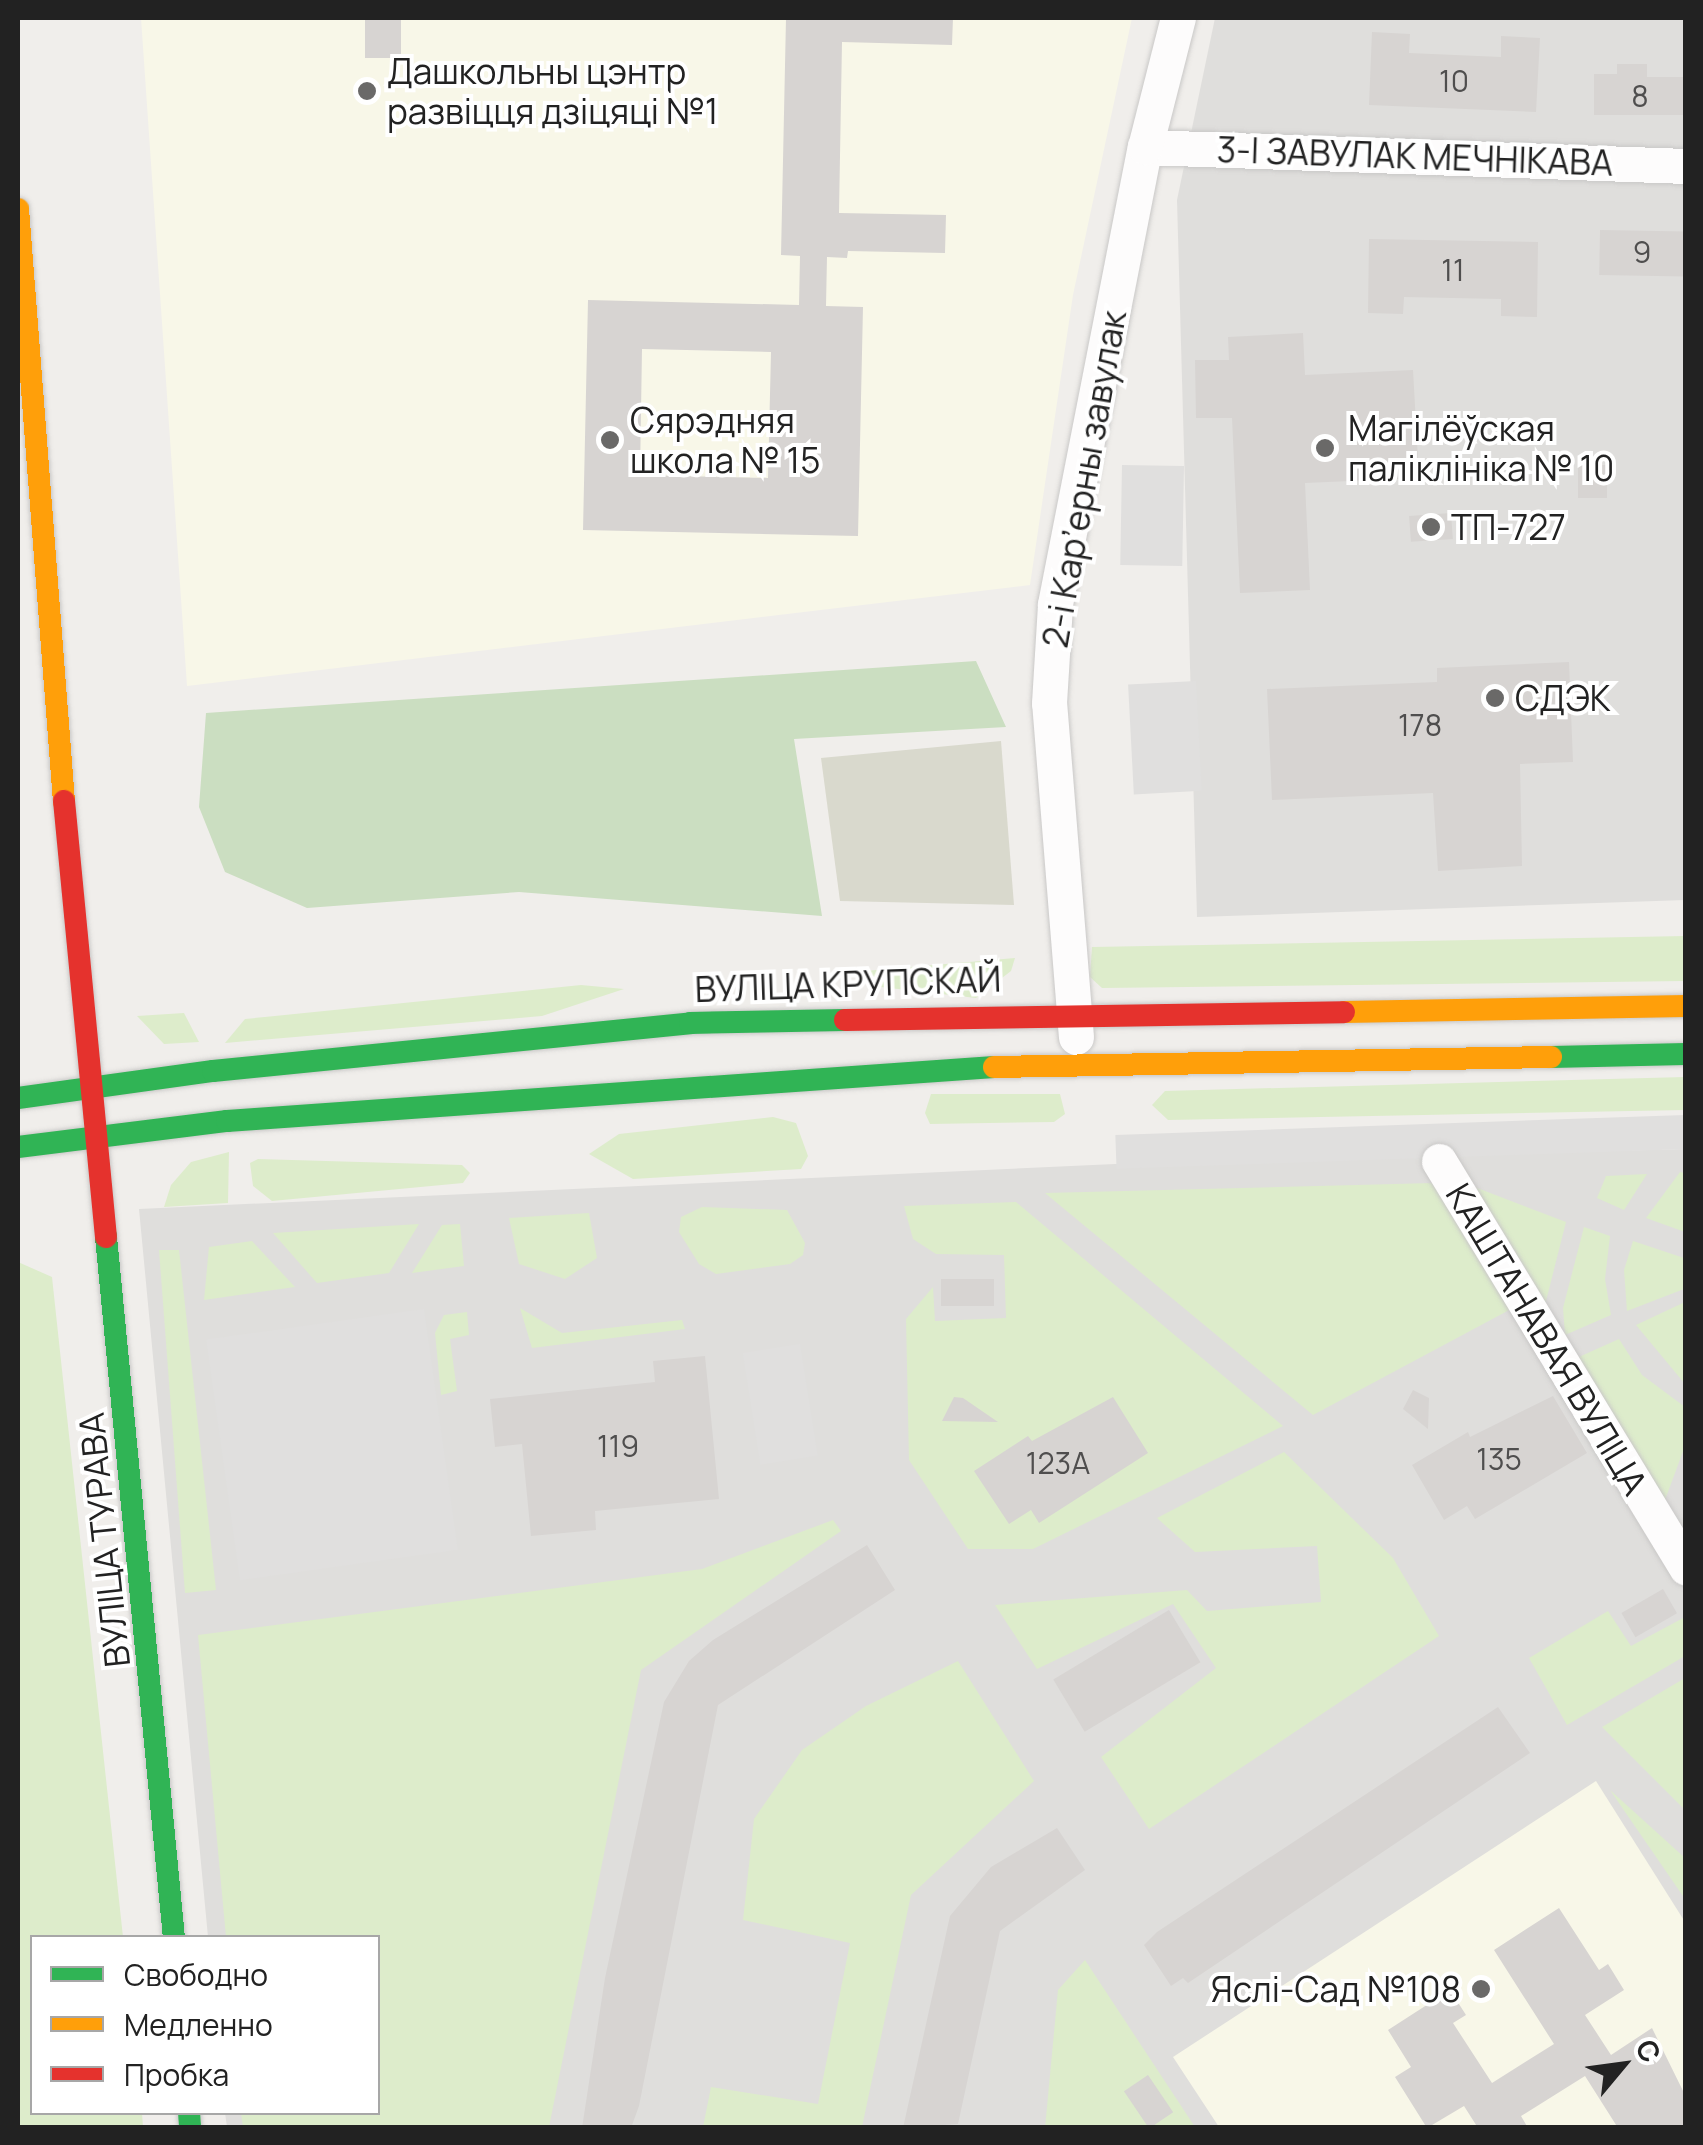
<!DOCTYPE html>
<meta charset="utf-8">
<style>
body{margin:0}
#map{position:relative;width:1703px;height:2145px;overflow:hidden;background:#f0eeeb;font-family:Manrope,sans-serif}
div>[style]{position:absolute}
.residential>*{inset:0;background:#dfdedc}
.education>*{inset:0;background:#f8f7e8}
.construction>*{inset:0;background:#d9d9cd}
.grass>*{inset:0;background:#ddeccb}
.forest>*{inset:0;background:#cbdec1}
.parking>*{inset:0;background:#e0dfde;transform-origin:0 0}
.building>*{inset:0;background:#d7d4d2;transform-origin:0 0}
.roads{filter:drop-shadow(0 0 2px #c9c8c7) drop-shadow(0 0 2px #c9c8c7)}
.street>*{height:35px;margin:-17.5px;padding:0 17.5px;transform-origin:17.5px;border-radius:17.5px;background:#fdfcfc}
.fast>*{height:22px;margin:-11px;padding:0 11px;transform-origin:11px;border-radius:11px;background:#30b455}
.slow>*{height:22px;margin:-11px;padding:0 11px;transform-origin:11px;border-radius:11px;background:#ff9f0a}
.jam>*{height:22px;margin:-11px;padding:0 11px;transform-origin:11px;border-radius:11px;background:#e5322d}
.dots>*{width:28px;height:28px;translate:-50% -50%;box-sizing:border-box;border:5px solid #fff;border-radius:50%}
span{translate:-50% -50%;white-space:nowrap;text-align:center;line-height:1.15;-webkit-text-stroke:8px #fff;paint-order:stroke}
.number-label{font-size:30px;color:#4f4e4e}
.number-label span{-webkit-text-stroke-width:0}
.poi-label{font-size:35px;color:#222}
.left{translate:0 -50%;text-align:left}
.right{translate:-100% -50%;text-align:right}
.street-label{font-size:35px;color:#222}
.frame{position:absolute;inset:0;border:20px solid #222;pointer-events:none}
.legend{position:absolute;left:30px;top:1935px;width:350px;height:180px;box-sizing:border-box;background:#fff;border:2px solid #a7a7a7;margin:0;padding:12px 18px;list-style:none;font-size:30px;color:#222}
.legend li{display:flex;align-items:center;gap:20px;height:50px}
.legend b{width:50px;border:2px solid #a7a7a7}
.north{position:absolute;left:1573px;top:2015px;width:100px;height:100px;-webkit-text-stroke:8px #fff;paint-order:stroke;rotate:61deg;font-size:28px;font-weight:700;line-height:40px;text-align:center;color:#222}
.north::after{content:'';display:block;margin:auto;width:35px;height:45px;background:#222;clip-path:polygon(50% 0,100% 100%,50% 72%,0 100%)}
</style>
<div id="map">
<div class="residential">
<i style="clip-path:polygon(1215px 18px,1685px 18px,1685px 900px,1197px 917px,1177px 200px)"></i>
<i style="clip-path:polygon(1685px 1149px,1685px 2127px,227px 2127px,225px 2113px,378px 2112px,378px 1938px,208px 1937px,139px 1209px,1115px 1164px)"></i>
</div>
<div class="education">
<i style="clip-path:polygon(141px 18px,1132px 18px,1073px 295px,1030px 585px,187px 686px)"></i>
<i style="clip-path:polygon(1596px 1781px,1685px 1922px,1685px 2127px,1219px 2127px,1173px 2057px)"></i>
</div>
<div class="construction">
<i style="clip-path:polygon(1001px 741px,1014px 905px,840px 901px,821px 758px)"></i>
</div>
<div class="grass">
<i style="clip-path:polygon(1685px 936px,1685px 981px,1102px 988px,1090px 977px,1092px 947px)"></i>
<i style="clip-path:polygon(1015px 958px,1011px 971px,976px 998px,881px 987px,853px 972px)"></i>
<i style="clip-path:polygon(581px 985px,624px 989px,542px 1016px,225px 1043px,245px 1019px)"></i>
<i style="clip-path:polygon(184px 1013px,199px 1042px,164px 1044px,137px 1016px)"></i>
<i style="clip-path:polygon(1685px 1077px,1685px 1110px,1168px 1120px,1152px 1105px,1165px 1091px)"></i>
<i style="clip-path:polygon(931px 1094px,1060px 1094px,1065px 1114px,1054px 1122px,930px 1124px,925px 1113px)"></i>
<i style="clip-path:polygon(773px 1117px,796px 1123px,808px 1156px,801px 1169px,633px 1179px,589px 1154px,619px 1134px)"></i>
<i style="clip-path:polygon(229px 1152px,228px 1203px,164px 1207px,171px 1185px,191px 1162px)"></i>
<i style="clip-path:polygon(258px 1159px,462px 1165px,470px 1173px,463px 1183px,272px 1201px,253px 1186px,250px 1163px)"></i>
<i style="clip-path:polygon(1680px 1172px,1685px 1173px,1685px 1232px,1646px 1218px)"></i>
<i style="clip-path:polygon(1647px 1174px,1624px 1210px,1597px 1198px,1606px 1176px)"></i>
<i style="clip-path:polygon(1459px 1181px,1566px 1222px,1545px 1305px)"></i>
<i style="clip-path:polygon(1433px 1183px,1513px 1308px,1313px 1415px,1045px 1193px)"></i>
<i style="clip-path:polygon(1016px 1202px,1283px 1426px,1033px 1549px,968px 1549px,909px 1460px,906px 1319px,933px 1287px,935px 1321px,1006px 1318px,1004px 1255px,936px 1254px,913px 1239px,904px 1206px)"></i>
<i style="clip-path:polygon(702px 1207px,787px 1210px,805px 1243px,803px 1255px,790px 1264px,716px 1274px,699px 1264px,679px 1232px,681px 1217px)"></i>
<i style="clip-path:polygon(589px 1213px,597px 1258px,565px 1279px,519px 1264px,509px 1218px)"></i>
<i style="clip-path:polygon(419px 1224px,389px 1273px,317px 1283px,273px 1233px)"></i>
<i style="clip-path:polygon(460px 1224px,464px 1266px,412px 1273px,442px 1225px)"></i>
<i style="clip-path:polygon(1584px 1227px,1610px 1236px,1605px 1279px,1611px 1315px,1565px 1335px,1563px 1308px)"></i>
<i style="clip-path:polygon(252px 1241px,295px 1287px,204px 1300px,209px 1247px)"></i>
<i style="clip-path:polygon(1633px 1241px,1684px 1258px,1684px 1289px,1627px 1311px,1624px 1270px)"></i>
<i style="clip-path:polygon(159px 1250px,179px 1250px,216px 1590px,185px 1593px)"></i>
<i style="clip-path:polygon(18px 1262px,52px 1277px,123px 1937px,32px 1938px,32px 2112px,142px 2113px,143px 2127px,18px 2127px)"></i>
<i style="clip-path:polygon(1685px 1302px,1685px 1384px,1636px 1325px)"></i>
<i style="clip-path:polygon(520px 1308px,562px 1333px,682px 1320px,685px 1329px,532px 1348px)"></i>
<i style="clip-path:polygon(467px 1312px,469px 1335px,450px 1339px,457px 1391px,441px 1395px,435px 1333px,444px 1315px)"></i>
<i style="clip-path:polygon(1619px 1339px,1642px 1375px,1685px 1407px,1685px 1446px,1662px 1508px,1570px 1361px)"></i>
<i style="clip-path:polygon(1284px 1452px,1393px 1558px,1439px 1636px,1149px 1829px,1101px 1757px,1216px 1668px,1173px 1604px,1037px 1669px,995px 1605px,1187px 1590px,1207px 1611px,1321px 1602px,1317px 1546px,1195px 1552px,1157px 1518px)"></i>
<i style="clip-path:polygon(833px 1520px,841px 1531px,641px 1670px,549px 2127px,243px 2127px,241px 2113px,378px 2112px,378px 1938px,226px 1937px,198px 1635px,702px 1569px)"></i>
<i style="clip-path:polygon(1608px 1611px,1631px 1646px,1685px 1617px,1685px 1656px,1567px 1725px,1529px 1658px)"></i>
<i style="clip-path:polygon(958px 1661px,1034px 1781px,911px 1895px,862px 2127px,703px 2127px,711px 2087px,818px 2104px,850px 1943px,743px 1920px,754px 1819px,802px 1750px,866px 1706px)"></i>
<i style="clip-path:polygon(1685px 1678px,1685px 1810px,1602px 1727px)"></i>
<i style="clip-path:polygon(1610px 1790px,1685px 1858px,1685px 1899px)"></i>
<i style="clip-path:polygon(1085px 1960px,1195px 2127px,1045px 2128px,1058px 1990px)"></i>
</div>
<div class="forest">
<i style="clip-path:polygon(976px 661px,1006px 727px,794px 739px,822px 916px,519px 892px,307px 908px,225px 872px,199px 807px,206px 713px)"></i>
</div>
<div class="parking">
<i style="left:1122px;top:465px;width:62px;height:100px;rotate:1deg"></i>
<i style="left:1196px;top:681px;width:110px;height:68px;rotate:87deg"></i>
<i style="left:1685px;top:1115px;width:34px;height:570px;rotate:88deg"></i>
<i style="left:424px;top:1309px;width:243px;height:220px;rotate:82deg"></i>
<i style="left:800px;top:1344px;width:113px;height:58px;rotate:81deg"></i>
</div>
<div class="building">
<i style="left:365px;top:18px;width:36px;height:40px"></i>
<i style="clip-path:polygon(evenodd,786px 18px,953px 18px,952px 45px,842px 42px,839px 213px,946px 215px,945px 253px,848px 251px,847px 258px,827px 257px,826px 306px,863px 307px,858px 536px,583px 530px,588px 300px,799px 305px,800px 256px,781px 255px,786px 18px,642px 349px,771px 352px,768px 478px,640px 475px,642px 349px)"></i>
<i style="clip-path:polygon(1372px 32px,1410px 34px,1409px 53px,1501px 57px,1501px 36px,1540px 38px,1536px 112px,1369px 105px)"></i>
<i style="clip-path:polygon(1617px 64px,1647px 64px,1647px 77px,1686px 77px,1686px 115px,1594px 115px,1594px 74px,1617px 74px)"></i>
<i style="left:1600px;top:230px;width:86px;height:45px;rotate:1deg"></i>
<i style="clip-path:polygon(1369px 239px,1538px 242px,1537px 317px,1501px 316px,1501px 299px,1404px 297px,1403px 314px,1368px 313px)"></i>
<i style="clip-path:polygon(1303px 333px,1305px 375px,1413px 370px,1419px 478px,1305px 483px,1310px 590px,1240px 593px,1232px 418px,1196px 418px,1195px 360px,1229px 360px,1228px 337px)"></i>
<i style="left:1578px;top:465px;width:29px;height:33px"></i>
<i style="left:1451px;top:513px;width:26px;height:42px;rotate:86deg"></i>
<i style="clip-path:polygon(1569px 662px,1573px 762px,1520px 764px,1522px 866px,1438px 871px,1433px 793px,1272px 800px,1267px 689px,1437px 682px,1437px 668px)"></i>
<i style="left:994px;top:1279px;width:27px;height:53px;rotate:90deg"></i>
<i style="clip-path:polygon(705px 1356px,719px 1499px,595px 1511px,596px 1530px,531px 1536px,522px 1444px,495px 1447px,490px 1399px,655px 1382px,653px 1361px)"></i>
<i style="clip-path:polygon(1413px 1390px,1429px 1398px,1428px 1429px,1403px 1409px)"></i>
<i style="clip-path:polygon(1553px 1396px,1587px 1453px,1475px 1519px,1467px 1506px,1444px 1520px,1412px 1465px,1468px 1432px,1470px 1437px)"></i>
<i style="clip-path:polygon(954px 1397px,963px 1398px,998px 1422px,942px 1421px)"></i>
<i style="clip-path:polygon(1113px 1397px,1148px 1453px,1039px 1523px,1031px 1510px,1009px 1524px,974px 1471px,1028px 1436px,1032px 1441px)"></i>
<i style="clip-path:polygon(867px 1545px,895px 1590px,718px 1705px,639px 2106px,631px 2128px,582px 2128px,605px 1978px,664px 1702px,689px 1661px,713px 1640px)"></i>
<i style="left:1663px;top:1589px;width:28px;height:48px;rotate:60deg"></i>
<i style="left:1169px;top:1610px;width:61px;height:135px;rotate:59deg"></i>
<i style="clip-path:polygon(1498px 1707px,1530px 1753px,1188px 1983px,1183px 1978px,1171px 1986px,1144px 1945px,1157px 1932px)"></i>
<i style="clip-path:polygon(1057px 1828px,1085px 1870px,1000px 1931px,958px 2124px,903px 2128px,950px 1916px,991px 1867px)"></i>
<i style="clip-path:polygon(1559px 1908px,1599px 1970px,1608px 1964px,1624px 1990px,1585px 2015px,1611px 2055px,1652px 2028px,1686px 2097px,1686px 2128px,1618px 2128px,1585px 2076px,1521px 2116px,1528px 2128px,1478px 2128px,1464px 2106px,1427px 2128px,1395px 2077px,1411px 2067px,1388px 2030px,1450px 1990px,1466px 2015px,1453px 2023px,1492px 2083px,1554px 2044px,1494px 1950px)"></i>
<i style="left:1148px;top:2075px;width:45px;height:29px;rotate:56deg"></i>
</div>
<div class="roads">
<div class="street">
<i style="left:1145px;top:147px;width:541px;rotate:2.01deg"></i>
<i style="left:1076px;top:1037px;width:335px;rotate:-94.6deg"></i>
<i style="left:1049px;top:703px;width:99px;rotate:-86.5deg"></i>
<i style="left:1055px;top:604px;width:466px;rotate:-78.9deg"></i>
<i style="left:1145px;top:147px;width:133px;rotate:-75.7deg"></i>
<i style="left:1439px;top:1161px;width:476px;rotate:58.7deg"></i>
</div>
<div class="fast">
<i style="left:1551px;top:1057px;width:135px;rotate:-1.3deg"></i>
<i style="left:18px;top:1098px;width:197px;rotate:-7.9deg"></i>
<i style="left:213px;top:1071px;width:479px;rotate:-5.7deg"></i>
<i style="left:690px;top:1023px;width:155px;rotate:-1.1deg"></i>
<i style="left:18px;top:1147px;width:211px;rotate:-7.1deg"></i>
<i style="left:227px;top:1121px;width:769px;rotate:-4.03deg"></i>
<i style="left:106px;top:1237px;width:704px;rotate:84.46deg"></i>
<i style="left:189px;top:2112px;width:16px;rotate:86deg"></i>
</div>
<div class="slow">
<i style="left:18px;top:209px;width:594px;rotate:85.56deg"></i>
<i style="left:1344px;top:1012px;width:342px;rotate:-1deg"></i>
<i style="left:994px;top:1067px;width:557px;rotate:-1.03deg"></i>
</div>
<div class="jam">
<i style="left:64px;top:801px;width:438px;rotate:84.5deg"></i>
<i style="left:845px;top:1020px;width:499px;rotate:-0.9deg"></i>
</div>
</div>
<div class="dots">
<i style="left:367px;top:91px;background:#6a6968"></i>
<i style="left:610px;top:440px;background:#6a6968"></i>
<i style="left:1325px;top:448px;background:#6a6968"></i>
<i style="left:1431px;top:527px;background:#6a6968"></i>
<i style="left:1495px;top:698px;background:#6a6968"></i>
<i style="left:1481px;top:1989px;background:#6a6968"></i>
</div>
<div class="number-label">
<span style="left:1454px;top:81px">10</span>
<span style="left:1640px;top:96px">8</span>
<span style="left:1642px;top:252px">9</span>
<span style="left:1453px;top:270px">11</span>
<span style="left:1420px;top:725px">178</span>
<span style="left:618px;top:1446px">119</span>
<span style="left:1499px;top:1459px">135</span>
<span style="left:1058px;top:1463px">123А</span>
</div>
<div class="poi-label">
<span class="left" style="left:387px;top:91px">Дашкольны цэнтр<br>развіцця дзіцяці №1</span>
<span class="left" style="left:630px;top:440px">Сярэдняя<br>школа № 15</span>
<span class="left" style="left:1348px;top:448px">Магілёўская<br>паліклініка № 10</span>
<span class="left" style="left:1451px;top:527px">ТП-727</span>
<span class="left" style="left:1515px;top:698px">СДЭК</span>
<span class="right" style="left:1461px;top:1989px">Яслі-Сад №108</span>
</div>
<div class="street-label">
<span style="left:1415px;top:156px;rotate:2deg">3-І ЗАВУЛАК МЕЧНІКАВА</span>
<span style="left:1084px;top:479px;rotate:-80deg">2-і Карʼерны завулак</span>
<span style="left:848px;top:984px;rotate:-2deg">ВУЛІЦА КРУПСКАЙ</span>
<span style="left:1547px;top:1339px;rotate:59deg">КАШТАНАВАЯ ВУЛІЦА</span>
<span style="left:104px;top:1540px;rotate:-96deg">ВУЛІЦА ТУРАВА</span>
</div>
<div class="frame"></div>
<ul class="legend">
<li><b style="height:12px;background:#30b455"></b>Свободно</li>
<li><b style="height:12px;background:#ff9f0a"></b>Медленно</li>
<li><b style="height:12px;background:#e5322d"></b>Пробка</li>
</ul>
<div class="north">С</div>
</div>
